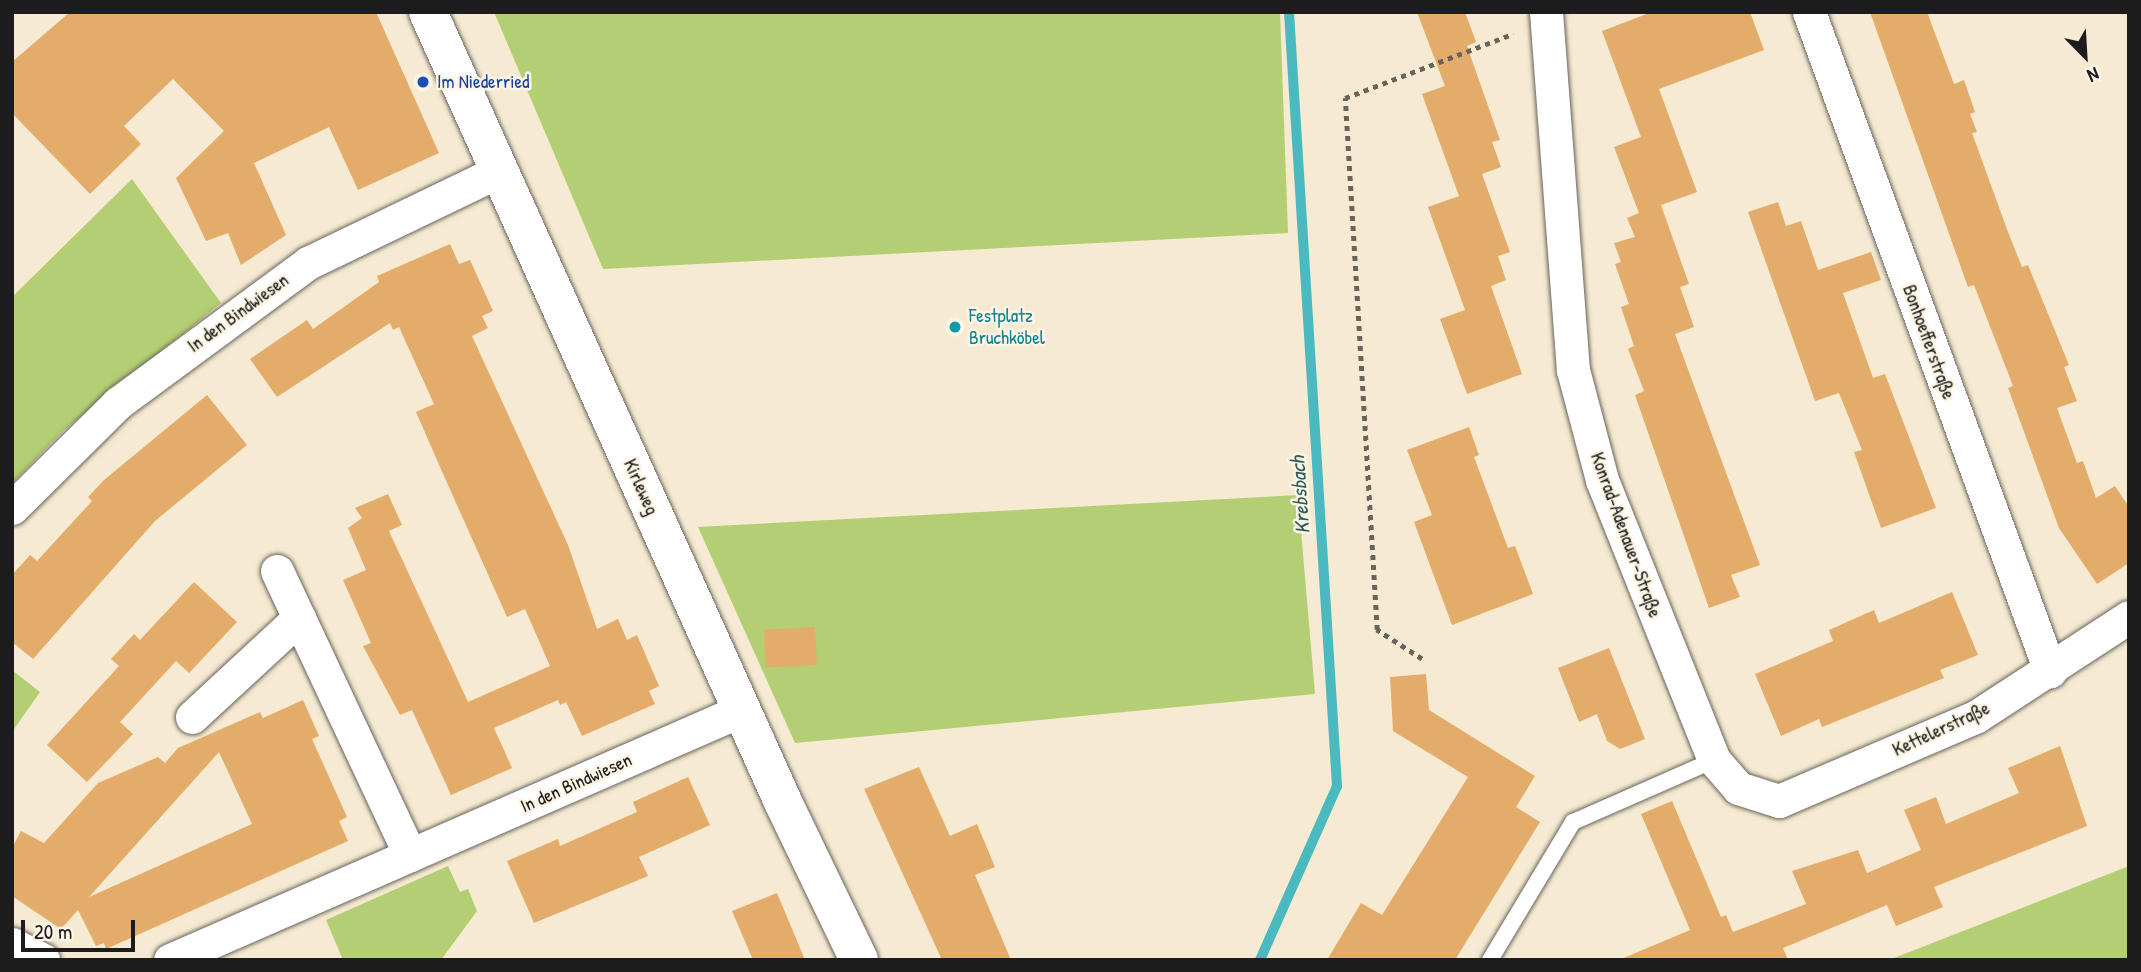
<!DOCTYPE html>
<meta charset="utf-8">
<style>
body{margin:0}
#map{position:relative;width:2141px;height:972px;overflow:hidden;background:#f6ead2;font-family:"Patrick Hand",sans-serif}
div>[style]{position:absolute}
.green>*{inset:0;background:#b4ce73}
.stream>*{height:10px;margin:-5px;padding:0 5px;transform-origin:5px;border-radius:5px;background:#4ab9c0}
.building>*{inset:0;background:#e3ac6a;transform-origin:0 0}
.path>*{height:4.5px;margin-top:-2.25px;transform-origin:0;background:repeating-linear-gradient(90deg,#68645c 0 5px,transparent 0 10px)}
.roads{filter:drop-shadow(0 0 2px #68645c) drop-shadow(0 0 2px #68645c)}
.lane>*{height:16px;margin:-8px;padding:0 8px;transform-origin:8px;border-radius:8px;background:#fff}
.street>*{height:33px;margin:-16.5px;padding:0 16.5px;transform-origin:16.5px;border-radius:16.5px;background:#fff}
.secondary>*{height:38px;margin:-19px;padding:0 19px;transform-origin:19px;border-radius:19px;background:#fff}
.dots>*{width:19px;height:19px;translate:-50% -50%;box-sizing:border-box;border:4px solid #fcf5e5;border-radius:50%}
span{translate:-50% -50%;white-space:nowrap;text-align:center;line-height:1.15;-webkit-text-stroke:5px #fcf5e5;paint-order:stroke}
.transit-label{font-size:19px;color:#164399}
.left{translate:0 -50%;text-align:left}
.street-label{font-size:19px;color:#1c1c1c}
.culture-label{font-size:19px;color:#0d838f}
.water-label{font-size:21px;color:#2e5b5e;font-style:italic}
.frame{position:absolute;inset:0;border:14px solid #1c1c1c;pointer-events:none}
.north{position:absolute;left:2050px;top:21px;width:70px;height:70px;-webkit-text-stroke:5px #fcf5e5;paint-order:stroke;rotate:156deg;font-size:19px;font-weight:700;line-height:28px;text-align:center;color:#1c1c1c}
.north::after{content:'';display:block;margin:auto;width:24px;height:32px;background:#1c1c1c;clip-path:polygon(50% 0,100% 100%,50% 72%,0 100%)}
.scale{position:absolute;left:21px;top:920px;width:114px;height:32px;box-sizing:border-box;border:4px solid #1c1c1c;border-top:0;padding-left:9px;font-size:21px;line-height:24px;white-space:nowrap;color:#1c1c1c;-webkit-text-stroke:5px #fcf5e5;paint-order:stroke}
</style>
<div id="map">
<div class="green">
<i style="clip-path:polygon(494px 12px,1280px 12px,1288px 233px,603px 269px)"></i>
<i style="clip-path:polygon(132px 179px,221px 303px,64px 430px,12px 483px,12px 297px)"></i>
<i style="clip-path:polygon(1298px 495px,1315px 694px,795px 743px,698px 527px)"></i>
<i style="clip-path:polygon(12px 670px,40px 692px,12px 732px)"></i>
<i style="clip-path:polygon(448px 866px,460px 892px,468px 889px,477px 911px,441px 960px,343px 960px,326px 920px)"></i>
<i style="clip-path:polygon(2129px 866px,2129px 960px,1889px 960px)"></i>
</div>
<div class="stream">
<i style="left:1260px;top:960px;width:190px;rotate:-66.1deg"></i>
<i style="left:1337px;top:786px;width:775px;rotate:-93.55deg"></i>
</div>
<div class="building">
<i style="clip-path:polygon(70px 12px,376px 12px,439px 153px,358px 190px,329px 127px,254px 163px,286px 235px,241px 265px,228px 233px,206px 241px,176px 178px,224px 131px,173px 79px,124px 126px,141px 144px,90px 194px,12px 113px,12px 62px)"></i>
<i style="clip-path:polygon(1417px 12px,1465px 12px,1476px 42px,1467px 46px,1500px 140px,1492px 142px,1501px 167px,1482px 174px,1510px 252px,1498px 256px,1506px 280px,1491px 286px,1522px 374px,1467px 394px,1440px 319px,1465px 310px,1428px 207px,1459px 196px,1422px 94px,1445px 86px)"></i>
<i style="clip-path:polygon(1652px 12px,1750px 12px,1764px 50px,1659px 89px,1697px 192px,1661px 205px,1689px 284px,1680px 287px,1694px 327px,1675px 334px,1760px 565px,1731px 575px,1740px 597px,1709px 608px,1635px 395px,1644px 391px,1628px 349px,1634px 346px,1621px 307px,1629px 304px,1615px 264px,1621px 262px,1614px 243px,1635px 237px,1627px 218px,1639px 213px,1614px 147px,1641px 137px,1602px 31px)"></i>
<i style="clip-path:polygon(1870px 12px,1927px 12px,1954px 84px,1964px 80px,1975px 112px,1970px 114px,1977px 132px,1972px 133px,2008px 232px,2022px 267px,2028px 265px,2069px 365px,2064px 367px,2077px 401px,2057px 408px,2077px 463px,2083px 461px,2096px 498px,2115px 486px,2129px 507px,2129px 563px,2097px 584px,2059px 528px,2008px 388px,2013px 386px,1974px 285px,1968px 287px)"></i>
<i style="clip-path:polygon(1778px 202px,1786px 226px,1801px 221px,1818px 270px,1871px 252px,1881px 280px,1843px 293px,1873px 378px,1885px 374px,1936px 508px,1881px 528px,1854px 452px,1862px 450px,1839px 393px,1815px 401px,1748px 212px)"></i>
<i style="clip-path:polygon(450px 244px,459px 264px,470px 260px,493px 311px,482px 316px,488px 328px,472px 336px,568px 545px,597px 629px,618px 619px,627px 640px,637px 635px,659px 686px,649px 691px,655px 704px,582px 736px,566px 702px,560px 705px,558px 700px,494px 728px,512px 768px,451px 795px,412px 710px,400px 715px,363px 646px,371px 643px,343px 580px,366px 570px,348px 528px,362px 518px,355px 508px,388px 494px,402px 525px,389px 531px,468px 702px,550px 666px,525px 609px,507px 617px,444px 476px,416px 412px,434px 404px,399px 327px,393px 330px,390px 323px,277px 397px,250px 359px,307px 320px,313px 329px,379px 282px,377px 276px)"></i>
<i style="clip-path:polygon(207px 395px,247px 445px,155px 521px,33px 659px,12px 642px,12px 575px,30px 555px,37px 561px,92px 501px,88px 497px,104px 480px)"></i>
<i style="clip-path:polygon(1469px 427px,1479px 455px,1474px 457px,1508px 548px,1515px 546px,1533px 594px,1452px 625px,1414px 522px,1432px 515px,1407px 450px)"></i>
<i style="clip-path:polygon(194px 582px,237px 622px,189px 673px,176px 661px,120px 722px,133px 734px,87px 782px,47px 745px,119px 666px,111px 659px,134px 634px,140px 640px)"></i>
<i style="clip-path:polygon(1952px 592px,1978px 655px,1940px 670px,1944px 678px,1822px 727px,1819px 719px,1781px 736px,1755px 674px,1833px 641px,1829px 630px,1874px 610px,1879px 623px)"></i>
<i style="left:815px;top:627px;width:38px;height:51px;rotate:87deg"></i>
<i style="clip-path:polygon(1609px 648px,1645px 739px,1620px 749px,1607px 741px,1597px 714px,1579px 722px,1558px 668px)"></i>
<i style="clip-path:polygon(1426px 674px,1429px 710px,1535px 776px,1516px 807px,1540px 822px,1455px 960px,1327px 960px,1361px 903px,1382px 915px,1468px 777px,1393px 731px,1390px 677px)"></i>
<i style="clip-path:polygon(evenodd,303px 700px,319px 736px,312px 739px,347px 817px,339px 821px,348px 841px,106px 949px,104px 943px,96px 946px,78px 910px,61px 929px,12px 896px,12px 848px,21px 831px,44px 843px,98px 783px,158px 757px,165px 763px,178px 748px,260px 712px,263px 718px,303px 700px,219px 752px,252px 824px,89px 897px,219px 752px)"></i>
<i style="clip-path:polygon(2060px 746px,2087px 826px,1934px 887px,1943px 907px,1896px 926px,1887px 905px,1783px 948px,1788px 960px,1619px 960px,1690px 930px,1641px 814px,1672px 801px,1721px 917px,1726px 915px,1733px 932px,1806px 904px,1792px 871px,1858px 850px,1867px 873px,1921px 850px,1904px 810px,1936px 797px,1946px 824px,2019px 793px,2008px 768px)"></i>
<i style="clip-path:polygon(919px 767px,950px 836px,977px 824px,995px 867px,975px 875px,1011px 960px,942px 960px,864px 789px)"></i>
<i style="clip-path:polygon(688px 777px,710px 825px,639px 857px,648px 876px,534px 923px,507px 861px,558px 839px,560px 846px,637px 812px,633px 802px)"></i>
<i style="clip-path:polygon(777px 893px,805px 960px,753px 960px,732px 911px)"></i>
</div>
<div class="path">
<i style="left:1422px;top:659px;width:54px;rotate:-147.2deg"></i>
<i style="left:1377px;top:630px;width:533px;rotate:-93.44deg"></i>
<i style="left:1345px;top:98px;width:180px;rotate:-20.9deg"></i>
</div>
<div class="roads">
<div class="lane">
<i style="left:1490px;top:960px;width:161px;rotate:-59deg"></i>
<i style="left:1573px;top:822px;width:154px;rotate:-23.7deg"></i>
</div>
<div class="street">
<i style="left:1546px;top:12px;width:359px;rotate:85.7deg"></i>
<i style="left:1573px;top:370px;width:114px;rotate:75.2deg"></i>
<i style="left:1602px;top:480px;width:302px;rotate:68.2deg"></i>
<i style="left:1714px;top:760px;width:37px;rotate:49deg"></i>
<i style="left:1738px;top:788px;width:43px;rotate:17.6deg"></i>
<i style="left:1779px;top:801px;width:215px;rotate:-23.2deg"></i>
<i style="left:1977px;top:716px;width:181px;rotate:-33.1deg"></i>
<i style="left:1809px;top:12px;width:702px;rotate:69.91deg"></i>
<i style="left:12px;top:508px;width:149px;rotate:-44.7deg"></i>
<i style="left:118px;top:403px;width:236px;rotate:-36.4deg"></i>
<i style="left:308px;top:263px;width:212px;rotate:-25.7deg"></i>
<i style="left:277px;top:571px;width:314px;rotate:64.9deg"></i>
<i style="left:192px;top:717px;width:146px;rotate:-42.8deg"></i>
<i style="left:12px;top:944px;width:35px;rotate:27deg"></i>
<i style="left:170px;top:960px;width:624px;rotate:-23.61deg"></i>
</div>
<div class="secondary">
<i style="left:428px;top:12px;width:866px;rotate:65.8deg"></i>
<i style="left:783px;top:802px;width:175px;rotate:64.3deg"></i>
</div>
</div>
<div class="dots">
<i style="left:423px;top:82px;background:#1a4fb4"></i>
<i style="left:955px;top:327px;background:#0f9aa8"></i>
</div>
<div class="transit-label">
<span class="left" style="left:437px;top:82px">Im Niederried</span>
</div>
<div class="street-label">
<span style="left:238px;top:313px;rotate:-36deg">In den Bindwiesen</span>
<span style="left:1929px;top:342px;rotate:70deg">Bonhoefferstraße</span>
<span style="left:641px;top:487px;rotate:66deg">Kirleweg</span>
<span style="left:1626px;top:535px;rotate:70deg">Konrad-Adenauer-Straße</span>
<span style="left:1941px;top:729px;rotate:-25deg">Kettelerstraße</span>
<span style="left:576px;top:783px;rotate:-24deg">In den Bindwiesen</span>
</div>
<div class="culture-label">
<span class="left" style="left:969px;top:327px">Festplatz<br>Bruchköbel</span>
</div>
<div class="water-label">
<span style="left:1300px;top:495px;rotate:-94deg">Krebsbach</span>
</div>
<div class="frame"></div>
<div class="north">N</div>
<div class="scale">20 m</div>
</div>
